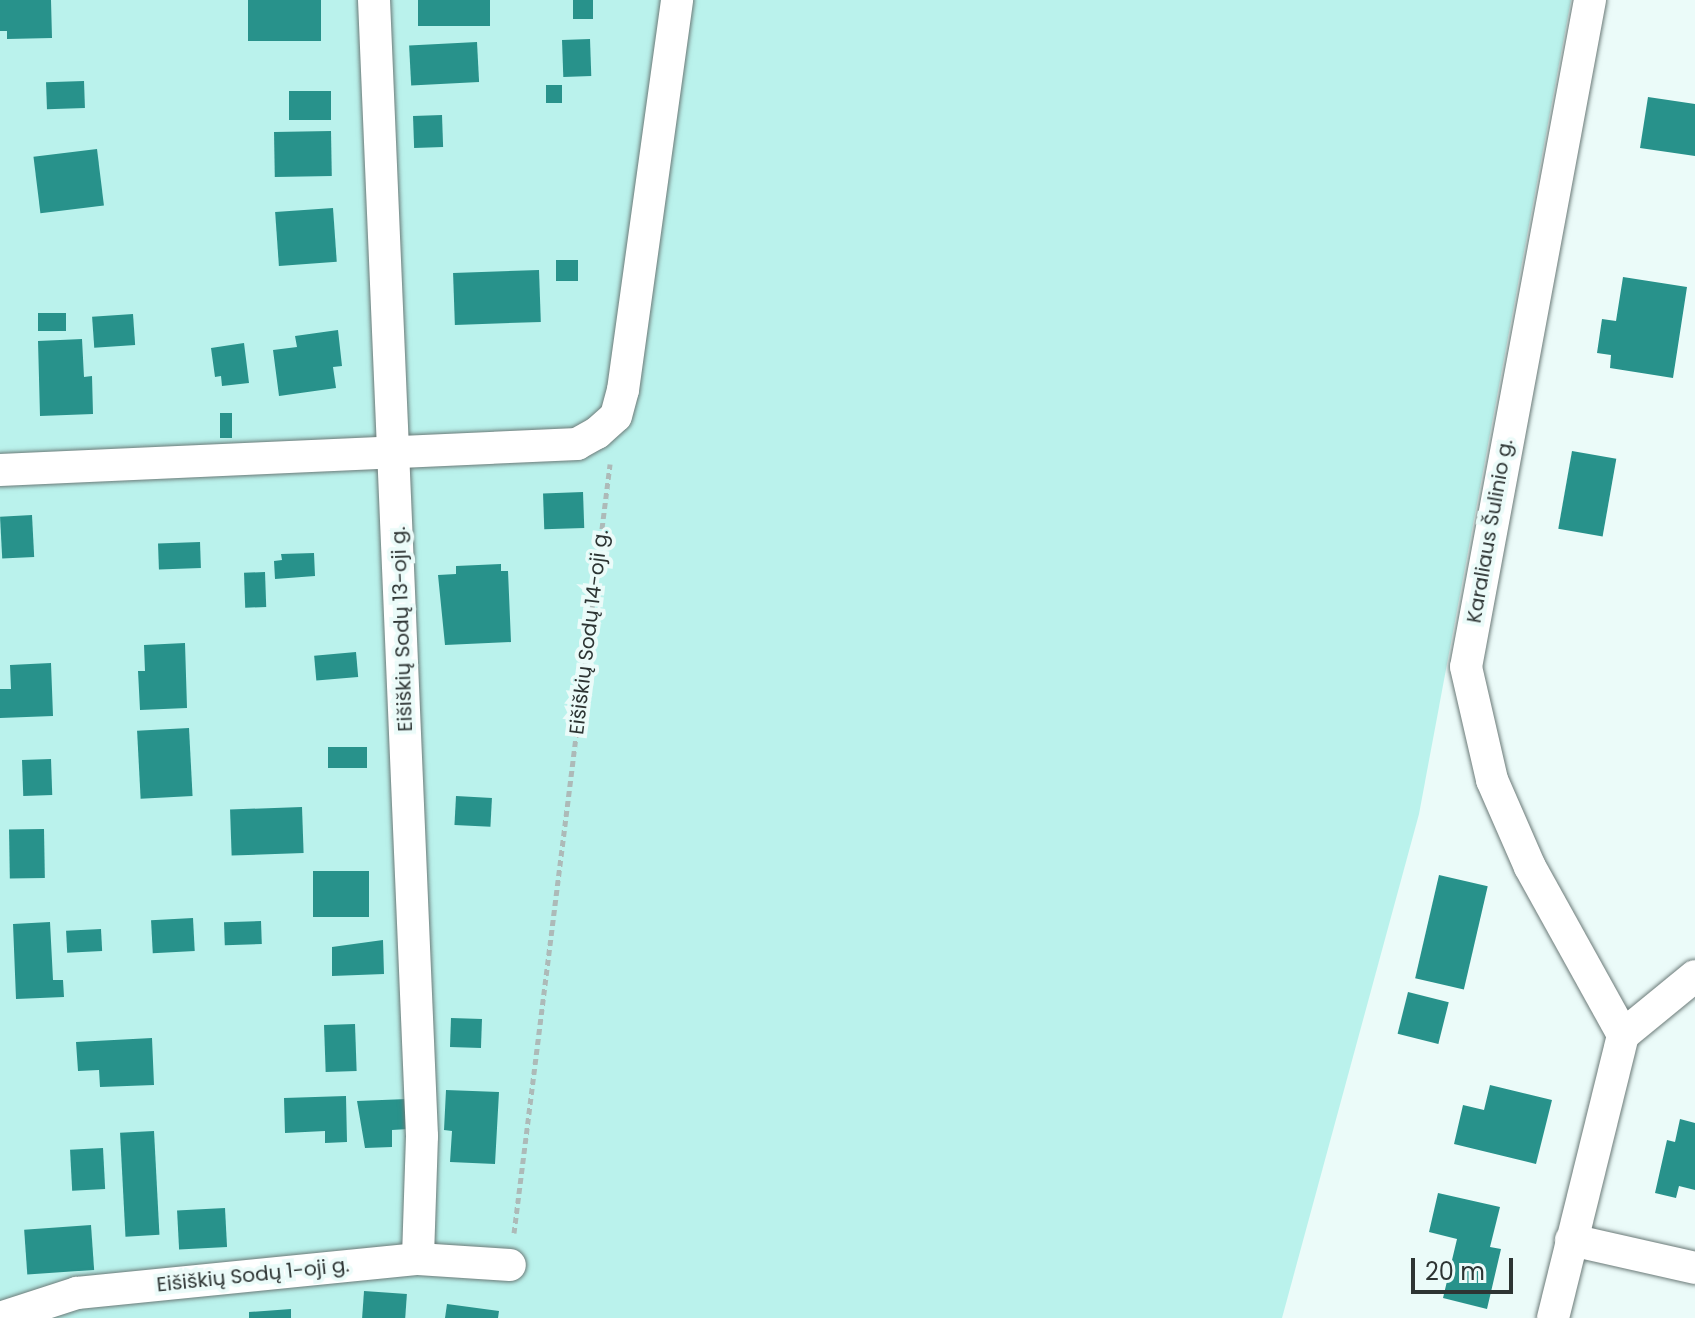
<!DOCTYPE html>
<meta charset="utf-8">
<style>
body{margin:0}
#map{position:relative;width:1695px;height:1318px;overflow:hidden;background:#ebfbf9;font-family:Poppins,sans-serif}
div>[style]{position:absolute}
.green>*{inset:0;background:#baf2ec}
.building>*{inset:0;background:#28928b;transform-origin:0 0}
.path>*{height:5px;margin-top:-2.5px;transform-origin:0;background:repeating-linear-gradient(90deg,#adbab8 0 6px,transparent 0 10px)}
.roads{filter:drop-shadow(0 0 2px #6b7a78) drop-shadow(0 0 2px #6b7a78)}
.street>*{height:32px;margin:-16px;padding:0 16px;transform-origin:16px;border-radius:16px;background:#fff}
span{translate:-50% -50%;white-space:nowrap;text-align:center;line-height:1.15;-webkit-text-stroke:8px #ebfbf9;paint-order:stroke}
.street-label{font-size:20px;color:#2d3433}
.scale{position:absolute;left:1411px;top:1258px;width:102px;height:36px;box-sizing:border-box;border:4px solid #2d3433;border-top:0;padding-left:10px;font-size:24px;line-height:28px;white-space:nowrap;color:#2d3433;-webkit-text-stroke:6px #ebfbf9;paint-order:stroke}
</style>
<div id="map">
<div class="green">
<i style="clip-path:polygon(0 0,1571px 0,1419px 814px,1282px 1318px,0 1318px)"></i>
</div>
<div class="building">
<i style="clip-path:polygon(0 0,51px 0,52px 38px,7px 39px,7px 31px,0 31px)"></i>
<i style="left:248px;top:0;width:73px;height:41px"></i>
<i style="left:418px;top:0;width:72px;height:26px"></i>
<i style="left:573px;top:0;width:20px;height:19px"></i>
<i style="left:590px;top:39px;width:37px;height:28px;rotate:88deg"></i>
<i style="left:477px;top:42px;width:40px;height:68px;rotate:87deg"></i>
<i style="left:84px;top:81px;width:27px;height:38px;rotate:88deg"></i>
<i style="left:546px;top:85px;width:16px;height:18px"></i>
<i style="left:289px;top:91px;width:42px;height:29px"></i>
<i style="clip-path:polygon(1648px 97px,1695px 104px,1695px 156px,1640px 148px)"></i>
<i style="left:442px;top:115px;width:32px;height:29px;rotate:88deg"></i>
<i style="left:331px;top:131px;width:45px;height:57px;rotate:89deg"></i>
<i style="left:97px;top:149px;width:57px;height:64px;rotate:83deg"></i>
<i style="left:333px;top:208px;width:54px;height:58px;rotate:86deg"></i>
<i style="left:556px;top:260px;width:22px;height:21px"></i>
<i style="left:539px;top:270px;width:52px;height:86px;rotate:88deg"></i>
<i style="clip-path:polygon(1623px 277px,1687px 287px,1673px 378px,1610px 368px,1611px 355px,1597px 353px,1602px 319px,1616px 321px)"></i>
<i style="left:38px;top:313px;width:28px;height:18px"></i>
<i style="left:133px;top:314px;width:31px;height:41px;rotate:86deg"></i>
<i style="clip-path:polygon(338px 330px,342px 366px,333px 367px,336px 388px,279px 396px,273px 350px,297px 347px,295px 336px)"></i>
<i style="clip-path:polygon(82px 339px,84px 377px,92px 376px,93px 414px,40px 416px,38px 341px)"></i>
<i style="clip-path:polygon(244px 343px,249px 383px,222px 386px,221px 376px,215px 377px,211px 348px)"></i>
<i style="left:220px;top:413px;width:12px;height:25px"></i>
<i style="left:1572px;top:451px;width:45px;height:79px;rotate:10deg"></i>
<i style="left:583px;top:492px;width:36px;height:40px;rotate:88deg"></i>
<i style="left:32px;top:515px;width:42px;height:32px;rotate:87deg"></i>
<i style="left:200px;top:542px;width:26px;height:42px;rotate:88deg"></i>
<i style="clip-path:polygon(314px 553px,315px 576px,275px 579px,274px 561px,282px 560px,281px 554px)"></i>
<i style="clip-path:polygon(501px 564px,501px 571px,508px 571px,511px 642px,445px 645px,438px 575px,456px 574px,456px 566px)"></i>
<i style="left:265px;top:572px;width:35px;height:21px;rotate:88deg"></i>
<i style="clip-path:polygon(185px 643px,187px 708px,140px 710px,138px 671px,145px 671px,144px 645px)"></i>
<i style="left:356px;top:652px;width:25px;height:42px;rotate:85deg"></i>
<i style="clip-path:polygon(51px 663px,53px 716px,0 718px,0 689px,11px 689px,10px 665px)"></i>
<i style="left:189px;top:728px;width:68px;height:52px;rotate:87deg"></i>
<i style="left:367px;top:747px;width:21px;height:39px;rotate:90deg"></i>
<i style="left:51px;top:759px;width:36px;height:29px;rotate:88deg"></i>
<i style="left:456px;top:796px;width:36px;height:29px;rotate:3deg"></i>
<i style="left:302px;top:807px;width:46px;height:72px;rotate:88deg"></i>
<i style="left:44px;top:829px;width:49px;height:35px;rotate:89deg"></i>
<i style="left:313px;top:871px;width:56px;height:46px"></i>
<i style="left:1439px;top:875px;width:50px;height:106px;rotate:13deg"></i>
<i style="left:193px;top:918px;width:33px;height:42px;rotate:87deg"></i>
<i style="left:261px;top:921px;width:23px;height:37px;rotate:88deg"></i>
<i style="clip-path:polygon(50px 922px,53px 980px,63px 980px,64px 997px,16px 999px,13px 924px)"></i>
<i style="left:101px;top:929px;width:22px;height:35px;rotate:87deg"></i>
<i style="clip-path:polygon(383px 940px,384px 974px,332px 976px,332px 947px)"></i>
<i style="left:1408px;top:992px;width:42px;height:43px;rotate:14deg"></i>
<i style="left:451px;top:1018px;width:31px;height:29px;rotate:2deg"></i>
<i style="left:355px;top:1024px;width:47px;height:31px;rotate:88deg"></i>
<i style="clip-path:polygon(152px 1038px,154px 1085px,100px 1087px,99px 1070px,78px 1071px,76px 1042px)"></i>
<i style="clip-path:polygon(1490px 1085px,1552px 1100px,1536px 1164px,1454px 1144px,1463px 1105px,1484px 1110px)"></i>
<i style="clip-path:polygon(446px 1090px,499px 1092px,495px 1164px,450px 1162px,452px 1131px,444px 1130px)"></i>
<i style="clip-path:polygon(346px 1096px,347px 1142px,325px 1143px,325px 1131px,285px 1133px,284px 1098px)"></i>
<i style="clip-path:polygon(407px 1099px,408px 1129px,392px 1130px,392px 1147px,365px 1148px,357px 1101px)"></i>
<i style="clip-path:polygon(1680px 1119px,1695px 1123px,1695px 1190px,1679px 1186px,1676px 1198px,1655px 1193px,1667px 1140px,1675px 1142px)"></i>
<i style="left:154px;top:1131px;width:104px;height:34px;rotate:87deg"></i>
<i style="left:103px;top:1148px;width:41px;height:33px;rotate:87deg"></i>
<i style="clip-path:polygon(1438px 1193px,1500px 1207px,1490px 1247px,1501px 1249px,1487px 1309px,1443px 1298px,1457px 1239px,1429px 1232px)"></i>
<i style="left:225px;top:1208px;width:39px;height:48px;rotate:87deg"></i>
<i style="left:91px;top:1225px;width:45px;height:67px;rotate:86deg"></i>
<i style="left:364px;top:1291px;width:43px;height:27px;rotate:4deg"></i>
<i style="clip-path:polygon(447px 1304px,499px 1311px,498px 1318px,445px 1318px)"></i>
<i style="clip-path:polygon(291px 1309px,291px 1318px,249px 1318px,249px 1312px)"></i>
</div>
<div class="path">
<i style="left:514px;top:1233px;width:775px;rotate:-82.88deg"></i>
</div>
<div class="roads">
<div class="street">
<i style="left:374px;top:0;width:1137px;rotate:87.58deg"></i>
<i style="left:422px;top:1136px;width:123px;rotate:91.9deg"></i>
<i style="left:1590px;top:0;width:678px;rotate:100.53deg"></i>
<i style="left:1466px;top:667px;width:116px;rotate:77deg"></i>
<i style="left:1492px;top:780px;width:95px;rotate:66.4deg"></i>
<i style="left:1530px;top:867px;width:192px;rotate:61deg"></i>
<i style="left:0;top:470px;width:578px;rotate:-2.58deg"></i>
<i style="left:577px;top:444px;width:23px;rotate:-29deg"></i>
<i style="left:597px;top:433px;width:25px;rotate:-42deg"></i>
<i style="left:616px;top:416px;width:27px;rotate:-75deg"></i>
<i style="left:623px;top:390px;width:394px;rotate:-82.1deg"></i>
<i style="left:1571px;top:1240px;width:127px;rotate:12.7deg"></i>
<i style="left:0;top:1318px;width:81px;rotate:-18deg"></i>
<i style="left:77px;top:1293px;width:343px;rotate:-5.7deg"></i>
<i style="left:418px;top:1259px;width:92px;rotate:3.7deg"></i>
<i style="left:1553px;top:1318px;width:292px;rotate:-76.1deg"></i>
<i style="left:1623px;top:1035px;width:93px;rotate:-39.3deg"></i>
</div>
</div>
<div class="street-label">
<span style="left:1490px;top:531px;rotate:-80deg">Karaliaus Šulinio g.</span>
<span style="left:402px;top:629px;rotate:-92deg">Eišiškių Sodų 13-oji g.</span>
<span style="left:589px;top:632px;rotate:-83deg">Eišiškių Sodų 14-oji g.</span>
<span style="left:253px;top:1275px;rotate:-6deg">Eišiškių Sodų 1-oji g.</span>
</div>
<div class="scale">20 m</div>
</div>
